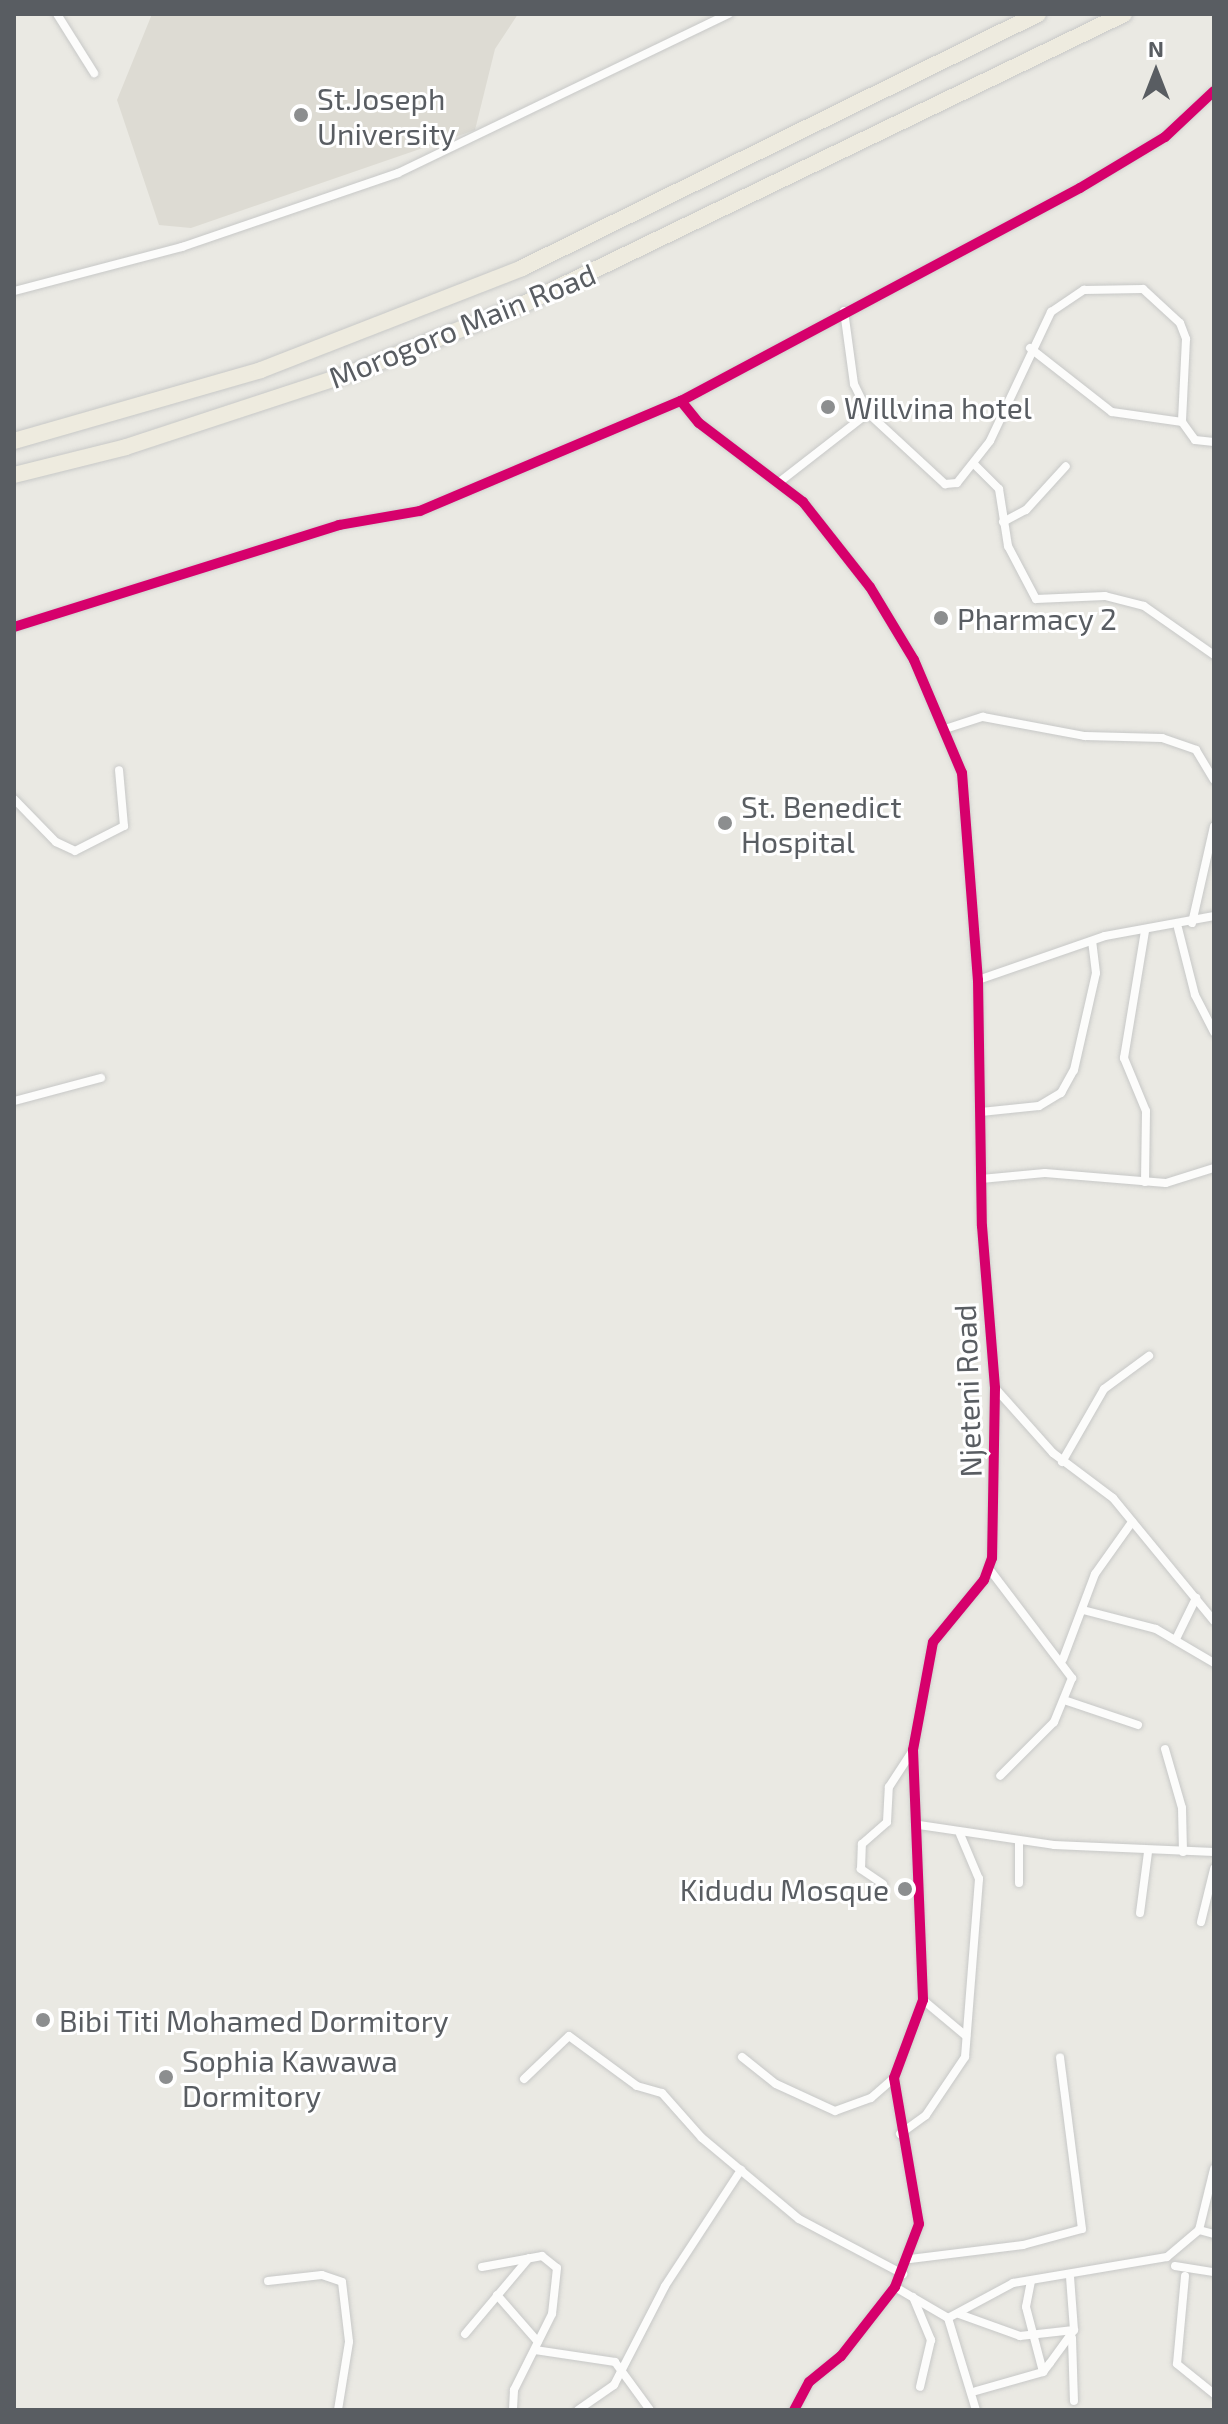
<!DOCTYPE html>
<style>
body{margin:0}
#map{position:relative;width:1228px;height:2424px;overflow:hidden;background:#eae9e3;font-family:"Exo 2",sans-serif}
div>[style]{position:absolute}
.education>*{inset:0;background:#dddbd3}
.roads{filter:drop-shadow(0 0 2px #c7c8c7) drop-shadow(0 0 2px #c7c8c7)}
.street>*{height:8px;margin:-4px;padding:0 4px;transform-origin:4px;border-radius:4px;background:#fcfcfb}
.highway>*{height:16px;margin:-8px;padding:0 8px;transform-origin:8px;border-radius:8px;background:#eeebdf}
.cycleway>*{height:10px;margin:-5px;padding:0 5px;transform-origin:5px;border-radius:5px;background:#d6006c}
.dots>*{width:22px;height:22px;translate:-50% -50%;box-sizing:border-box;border:4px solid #fff;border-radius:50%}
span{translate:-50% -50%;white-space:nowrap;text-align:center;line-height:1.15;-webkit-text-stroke:6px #fff;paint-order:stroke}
.poi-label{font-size:30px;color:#595d62}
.left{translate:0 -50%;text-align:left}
.right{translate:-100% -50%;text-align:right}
.street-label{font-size:30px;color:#595d62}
.frame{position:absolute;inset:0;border:16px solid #595d62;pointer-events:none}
.north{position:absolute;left:1116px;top:32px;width:80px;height:80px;-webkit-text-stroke:6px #fff;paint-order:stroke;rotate:0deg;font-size:22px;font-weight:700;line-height:32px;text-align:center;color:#595d62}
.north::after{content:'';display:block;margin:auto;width:28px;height:36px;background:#595d62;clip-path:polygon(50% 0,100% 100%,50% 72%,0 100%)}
</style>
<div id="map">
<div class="education">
<i style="clip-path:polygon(152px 14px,518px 14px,495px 49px,475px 130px,191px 228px,159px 225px,117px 100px)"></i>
</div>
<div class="roads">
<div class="street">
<i style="left:57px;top:14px;width:70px;rotate:57.9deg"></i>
<i style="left:14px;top:291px;width:174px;rotate:-14.7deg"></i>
<i style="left:182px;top:247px;width:228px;rotate:-18.9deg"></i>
<i style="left:398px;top:173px;width:367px;rotate:-25.7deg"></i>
<i style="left:844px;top:311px;width:74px;rotate:82.2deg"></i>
<i style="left:854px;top:384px;width:32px;rotate:64deg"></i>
<i style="left:868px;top:413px;width:105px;rotate:42.7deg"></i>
<i style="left:945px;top:484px;width:12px;rotate:-5deg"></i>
<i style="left:957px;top:483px;width:53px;rotate:-51.8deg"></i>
<i style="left:990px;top:441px;width:143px;rotate:-64.7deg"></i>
<i style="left:1051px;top:312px;width:40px;rotate:-34deg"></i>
<i style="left:1084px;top:290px;width:59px;rotate:-1deg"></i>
<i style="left:1143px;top:289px;width:50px;rotate:42.6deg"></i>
<i style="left:1180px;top:323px;width:17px;rotate:69deg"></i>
<i style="left:1186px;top:339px;width:83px;rotate:92.8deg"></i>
<i style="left:1182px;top:422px;width:22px;rotate:54deg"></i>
<i style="left:1195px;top:440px;width:19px;rotate:6deg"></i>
<i style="left:1030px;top:348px;width:104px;rotate:38deg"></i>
<i style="left:1112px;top:412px;width:71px;rotate:8.1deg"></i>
<i style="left:681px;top:401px;width:28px;rotate:51deg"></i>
<i style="left:699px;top:423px;width:131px;rotate:37.2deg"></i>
<i style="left:803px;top:502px;width:108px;rotate:51.8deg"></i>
<i style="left:870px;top:587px;width:85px;rotate:58.9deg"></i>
<i style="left:914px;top:660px;width:123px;rotate:67deg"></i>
<i style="left:962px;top:773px;width:208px;rotate:85.6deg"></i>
<i style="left:978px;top:980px;width:246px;rotate:89.1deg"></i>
<i style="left:982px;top:1226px;width:163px;rotate:85.4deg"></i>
<i style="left:995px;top:1388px;width:170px;rotate:91deg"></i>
<i style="left:992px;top:1558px;width:23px;rotate:110deg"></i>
<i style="left:984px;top:1580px;width:80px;rotate:129.4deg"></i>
<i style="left:933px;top:1642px;width:110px;rotate:100.5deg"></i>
<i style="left:913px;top:1750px;width:250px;rotate:87.7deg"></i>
<i style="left:923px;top:2000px;width:83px;rotate:110.4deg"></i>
<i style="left:894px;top:2078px;width:148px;rotate:80.3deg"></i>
<i style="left:919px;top:2224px;width:67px;rotate:110.9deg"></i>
<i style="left:895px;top:2287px;width:88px;rotate:128deg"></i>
<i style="left:841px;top:2356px;width:41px;rotate:140.9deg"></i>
<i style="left:809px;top:2382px;width:32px;rotate:118deg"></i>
<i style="left:975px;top:465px;width:34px;rotate:45deg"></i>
<i style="left:999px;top:489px;width:58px;rotate:81deg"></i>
<i style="left:1008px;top:546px;width:60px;rotate:62.2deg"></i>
<i style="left:1036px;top:599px;width:69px;rotate:-2.5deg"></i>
<i style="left:1105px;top:596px;width:40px;rotate:14.4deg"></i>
<i style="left:1144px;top:606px;width:85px;rotate:35deg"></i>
<i style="left:782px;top:480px;width:109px;rotate:-37.9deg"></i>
<i style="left:1003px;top:522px;width:26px;rotate:-28deg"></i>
<i style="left:1026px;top:510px;width:59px;rotate:-47.7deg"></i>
<i style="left:14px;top:627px;width:341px;rotate:-17.4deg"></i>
<i style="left:339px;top:525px;width:82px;rotate:-9.8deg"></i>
<i style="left:420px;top:511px;width:283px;rotate:-22.9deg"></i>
<i style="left:681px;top:401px;width:452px;rotate:-28.1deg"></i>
<i style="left:1080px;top:188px;width:99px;rotate:-31deg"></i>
<i style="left:1165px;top:137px;width:67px;rotate:-43.2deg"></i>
<i style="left:945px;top:729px;width:40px;rotate:-18deg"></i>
<i style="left:983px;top:717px;width:104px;rotate:10.6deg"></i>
<i style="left:1085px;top:736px;width:77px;rotate:1.5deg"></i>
<i style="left:1162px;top:738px;width:36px;rotate:19deg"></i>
<i style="left:1196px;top:750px;width:35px;rotate:59deg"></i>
<i style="left:14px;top:799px;width:60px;rotate:45.7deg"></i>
<i style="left:56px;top:842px;width:21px;rotate:25deg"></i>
<i style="left:75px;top:851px;width:55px;rotate:-27deg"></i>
<i style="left:124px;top:826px;width:56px;rotate:-95.1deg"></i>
<i style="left:1192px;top:923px;width:99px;rotate:-77.2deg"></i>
<i style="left:1178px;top:928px;width:69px;rotate:75.8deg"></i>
<i style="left:1195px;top:995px;width:42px;rotate:62.8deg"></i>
<i style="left:1145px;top:931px;width:129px;rotate:99.4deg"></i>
<i style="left:1124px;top:1058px;width:57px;rotate:67.5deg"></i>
<i style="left:1146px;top:1111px;width:71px;rotate:90.8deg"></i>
<i style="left:978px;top:980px;width:134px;rotate:-19.1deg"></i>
<i style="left:1105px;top:936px;width:111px;rotate:-10.4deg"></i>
<i style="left:14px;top:1101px;width:90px;rotate:-14.8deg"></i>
<i style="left:981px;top:1112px;width:58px;rotate:-5.9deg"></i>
<i style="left:1039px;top:1106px;width:26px;rotate:-31deg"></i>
<i style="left:1061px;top:1093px;width:26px;rotate:-61deg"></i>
<i style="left:1074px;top:1070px;width:99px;rotate:-77.2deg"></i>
<i style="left:1096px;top:973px;width:31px;rotate:-97deg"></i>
<i style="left:981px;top:1179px;width:64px;rotate:-5.4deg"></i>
<i style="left:1045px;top:1173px;width:121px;rotate:4.7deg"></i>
<i style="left:1166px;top:1183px;width:50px;rotate:-17.4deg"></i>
<i style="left:995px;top:1388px;width:87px;rotate:48.3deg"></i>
<i style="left:1053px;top:1453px;width:75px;rotate:36.9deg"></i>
<i style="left:1113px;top:1498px;width:159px;rotate:50.6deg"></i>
<i style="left:1062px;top:1462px;width:84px;rotate:-60.1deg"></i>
<i style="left:1104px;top:1389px;width:56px;rotate:-36.3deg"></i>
<i style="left:990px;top:1570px;width:136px;rotate:52.8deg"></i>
<i style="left:1072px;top:1678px;width:48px;rotate:112.2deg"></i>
<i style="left:1054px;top:1722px;width:76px;rotate:135deg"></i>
<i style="left:1083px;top:1610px;width:75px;rotate:14.6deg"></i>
<i style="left:1156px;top:1629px;width:67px;rotate:30.4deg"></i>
<i style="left:1176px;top:1639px;width:46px;rotate:-64deg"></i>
<i style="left:1063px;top:1659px;width:91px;rotate:-69.4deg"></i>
<i style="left:1095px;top:1574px;width:64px;rotate:-54.6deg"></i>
<i style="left:1067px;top:1701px;width:75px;rotate:18.7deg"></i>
<i style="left:1165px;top:1749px;width:61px;rotate:73.9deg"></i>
<i style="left:1182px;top:1808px;width:44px;rotate:88.7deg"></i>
<i style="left:919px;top:1825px;width:136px;rotate:8.4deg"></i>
<i style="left:1054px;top:1845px;width:160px;rotate:2.5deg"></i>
<i style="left:1019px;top:1842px;width:41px;rotate:90deg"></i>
<i style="left:883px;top:1884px;width:27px;rotate:-146deg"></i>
<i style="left:861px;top:1869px;width:25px;rotate:-88deg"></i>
<i style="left:862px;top:1844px;width:33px;rotate:-41deg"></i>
<i style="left:887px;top:1822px;width:35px;rotate:-87deg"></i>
<i style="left:889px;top:1787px;width:44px;rotate:-57deg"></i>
<i style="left:1140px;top:1913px;width:62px;rotate:-82.5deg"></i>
<i style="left:1201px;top:1922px;width:55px;rotate:-76.2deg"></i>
<i style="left:923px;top:2000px;width:56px;rotate:39.9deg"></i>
<i style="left:742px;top:2057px;width:43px;rotate:38.5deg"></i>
<i style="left:776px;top:2084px;width:65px;rotate:24.6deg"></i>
<i style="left:835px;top:2111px;width:38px;rotate:-20deg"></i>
<i style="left:871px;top:2098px;width:30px;rotate:-41deg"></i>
<i style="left:524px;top:2079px;width:62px;rotate:-43.7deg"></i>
<i style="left:569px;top:2036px;width:84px;rotate:36.3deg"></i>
<i style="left:637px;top:2086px;width:26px;rotate:16deg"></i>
<i style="left:662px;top:2093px;width:60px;rotate:48.4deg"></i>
<i style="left:702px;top:2138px;width:126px;rotate:39.9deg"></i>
<i style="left:799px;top:2219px;width:118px;rotate:27.9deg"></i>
<i style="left:900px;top:2134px;width:32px;rotate:-36deg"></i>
<i style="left:926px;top:2115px;width:70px;rotate:-56.1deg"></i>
<i style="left:965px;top:2057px;width:179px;rotate:-85.5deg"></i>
<i style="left:979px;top:1879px;width:49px;rotate:-112.9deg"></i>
<i style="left:1199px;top:2230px;width:16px;rotate:15deg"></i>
<i style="left:910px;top:2259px;width:114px;rotate:-7.1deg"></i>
<i style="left:1023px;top:2245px;width:61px;rotate:-15.2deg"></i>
<i style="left:1082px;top:2229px;width:173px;rotate:-97.3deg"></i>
<i style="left:1175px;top:2266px;width:39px;rotate:9deg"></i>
<i style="left:482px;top:2267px;width:61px;rotate:-10.4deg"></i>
<i style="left:542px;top:2256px;width:19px;rotate:39deg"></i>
<i style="left:557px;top:2268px;width:46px;rotate:96.2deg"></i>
<i style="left:552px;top:2314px;width:85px;rotate:116.6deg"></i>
<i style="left:514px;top:2390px;width:20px;rotate:93deg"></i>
<i style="left:1185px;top:2276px;width:88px;rotate:95.2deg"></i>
<i style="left:1177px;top:2364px;width:48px;rotate:39deg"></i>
<i style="left:268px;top:2281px;width:54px;rotate:-6.3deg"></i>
<i style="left:322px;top:2275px;width:21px;rotate:19deg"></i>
<i style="left:342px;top:2282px;width:60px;rotate:83.3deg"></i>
<i style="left:349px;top:2342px;width:69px;rotate:99.2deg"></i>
<i style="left:1031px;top:2281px;width:26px;rotate:101deg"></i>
<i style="left:1026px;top:2307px;width:67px;rotate:75.3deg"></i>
<i style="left:895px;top:2287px;width:61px;rotate:30.3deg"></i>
<i style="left:948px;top:2318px;width:96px;rotate:73.1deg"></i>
<i style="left:497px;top:2295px;width:62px;rotate:48.9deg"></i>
<i style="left:913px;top:2297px;width:47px;rotate:67.3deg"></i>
<i style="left:931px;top:2340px;width:48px;rotate:103.2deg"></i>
<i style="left:959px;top:2314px;width:65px;rotate:19.8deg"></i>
<i style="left:1020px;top:2336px;width:54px;rotate:-6.3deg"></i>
<i style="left:948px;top:2318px;width:74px;rotate:-28.3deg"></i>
<i style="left:1013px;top:2283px;width:156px;rotate:-9.6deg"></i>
<i style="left:1167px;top:2257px;width:42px;rotate:-40.2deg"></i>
<i style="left:1199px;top:2230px;width:63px;rotate:-76.2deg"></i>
<i style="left:465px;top:2334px;width:99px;rotate:-49.9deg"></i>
<i style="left:1072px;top:2338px;width:63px;rotate:88.2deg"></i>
<i style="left:535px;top:2350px;width:81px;rotate:8.5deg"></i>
<i style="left:615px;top:2362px;width:59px;rotate:53.9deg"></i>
<i style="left:976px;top:2391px;width:70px;rotate:-15.8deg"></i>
<i style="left:1043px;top:2372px;width:11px;rotate:-52deg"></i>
<i style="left:1050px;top:2363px;width:41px;rotate:-54deg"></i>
<i style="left:1074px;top:2330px;width:53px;rotate:-94.3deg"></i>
<i style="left:578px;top:2410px;width:44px;rotate:-34.8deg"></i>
<i style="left:614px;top:2385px;width:111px;rotate:-62.7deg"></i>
<i style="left:665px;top:2286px;width:139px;rotate:-56.8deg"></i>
</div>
<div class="highway">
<i style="left:14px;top:441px;width:257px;rotate:-16deg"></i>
<i style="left:261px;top:370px;width:280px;rotate:-21.3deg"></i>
<i style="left:522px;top:268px;width:575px;rotate:-26.21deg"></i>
<i style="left:14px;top:475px;width:115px;rotate:-14deg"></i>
<i style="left:126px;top:447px;width:237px;rotate:-18.2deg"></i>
<i style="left:351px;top:373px;width:188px;rotate:-21.8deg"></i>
<i style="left:526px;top:303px;width:664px;rotate:-25.79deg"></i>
</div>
</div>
<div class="cycleway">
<i style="left:681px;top:401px;width:28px;rotate:51deg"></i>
<i style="left:699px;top:423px;width:131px;rotate:37.2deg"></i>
<i style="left:803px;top:502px;width:108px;rotate:51.8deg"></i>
<i style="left:870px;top:587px;width:85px;rotate:58.9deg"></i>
<i style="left:914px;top:660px;width:123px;rotate:67deg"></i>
<i style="left:962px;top:773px;width:208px;rotate:85.6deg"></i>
<i style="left:978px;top:980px;width:246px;rotate:89.1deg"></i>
<i style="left:982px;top:1226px;width:163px;rotate:85.4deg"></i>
<i style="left:995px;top:1388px;width:170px;rotate:91deg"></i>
<i style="left:992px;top:1558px;width:23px;rotate:110deg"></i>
<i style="left:984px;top:1580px;width:80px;rotate:129.4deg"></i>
<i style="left:933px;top:1642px;width:110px;rotate:100.5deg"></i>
<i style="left:913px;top:1750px;width:250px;rotate:87.7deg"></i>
<i style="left:923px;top:2000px;width:83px;rotate:110.4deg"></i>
<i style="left:894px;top:2078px;width:148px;rotate:80.3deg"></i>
<i style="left:919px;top:2224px;width:67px;rotate:110.9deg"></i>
<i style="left:895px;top:2287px;width:88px;rotate:128deg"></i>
<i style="left:841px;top:2356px;width:41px;rotate:140.9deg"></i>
<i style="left:809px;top:2382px;width:32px;rotate:118deg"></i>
<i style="left:14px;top:627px;width:341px;rotate:-17.4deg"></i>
<i style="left:339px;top:525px;width:82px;rotate:-9.8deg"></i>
<i style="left:420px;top:511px;width:283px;rotate:-22.9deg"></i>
<i style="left:681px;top:401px;width:452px;rotate:-28.1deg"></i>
<i style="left:1080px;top:188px;width:99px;rotate:-31deg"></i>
<i style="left:1165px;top:137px;width:67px;rotate:-43.2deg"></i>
</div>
<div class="dots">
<i style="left:301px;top:115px;background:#8c8e8f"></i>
<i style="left:828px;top:407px;background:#8c8e8f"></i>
<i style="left:941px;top:618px;background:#8c8e8f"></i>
<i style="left:725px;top:823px;background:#8c8e8f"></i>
<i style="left:905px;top:1889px;background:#8c8e8f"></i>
<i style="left:43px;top:2020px;background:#8c8e8f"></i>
<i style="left:166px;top:2077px;background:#8c8e8f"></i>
</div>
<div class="poi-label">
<span class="left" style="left:317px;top:115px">St.Joseph<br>University</span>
<span class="left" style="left:844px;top:407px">Willvina hotel</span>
<span class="left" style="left:957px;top:618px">Pharmacy 2</span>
<span class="left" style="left:741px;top:823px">St. Benedict<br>Hospital</span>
<span class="right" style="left:889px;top:1889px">Kidudu Mosque</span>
<span class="left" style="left:59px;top:2020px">Bibi Titi Mohamed Dormitory</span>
<span class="left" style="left:182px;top:2077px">Sophia Kawawa<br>Dormitory</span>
</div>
<div class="street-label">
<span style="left:462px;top:325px;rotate:-22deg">Morogoro Main Road</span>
<span style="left:967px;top:1391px;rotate:-92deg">Njeteni Road</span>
</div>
<div class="frame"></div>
<div class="north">N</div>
</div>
